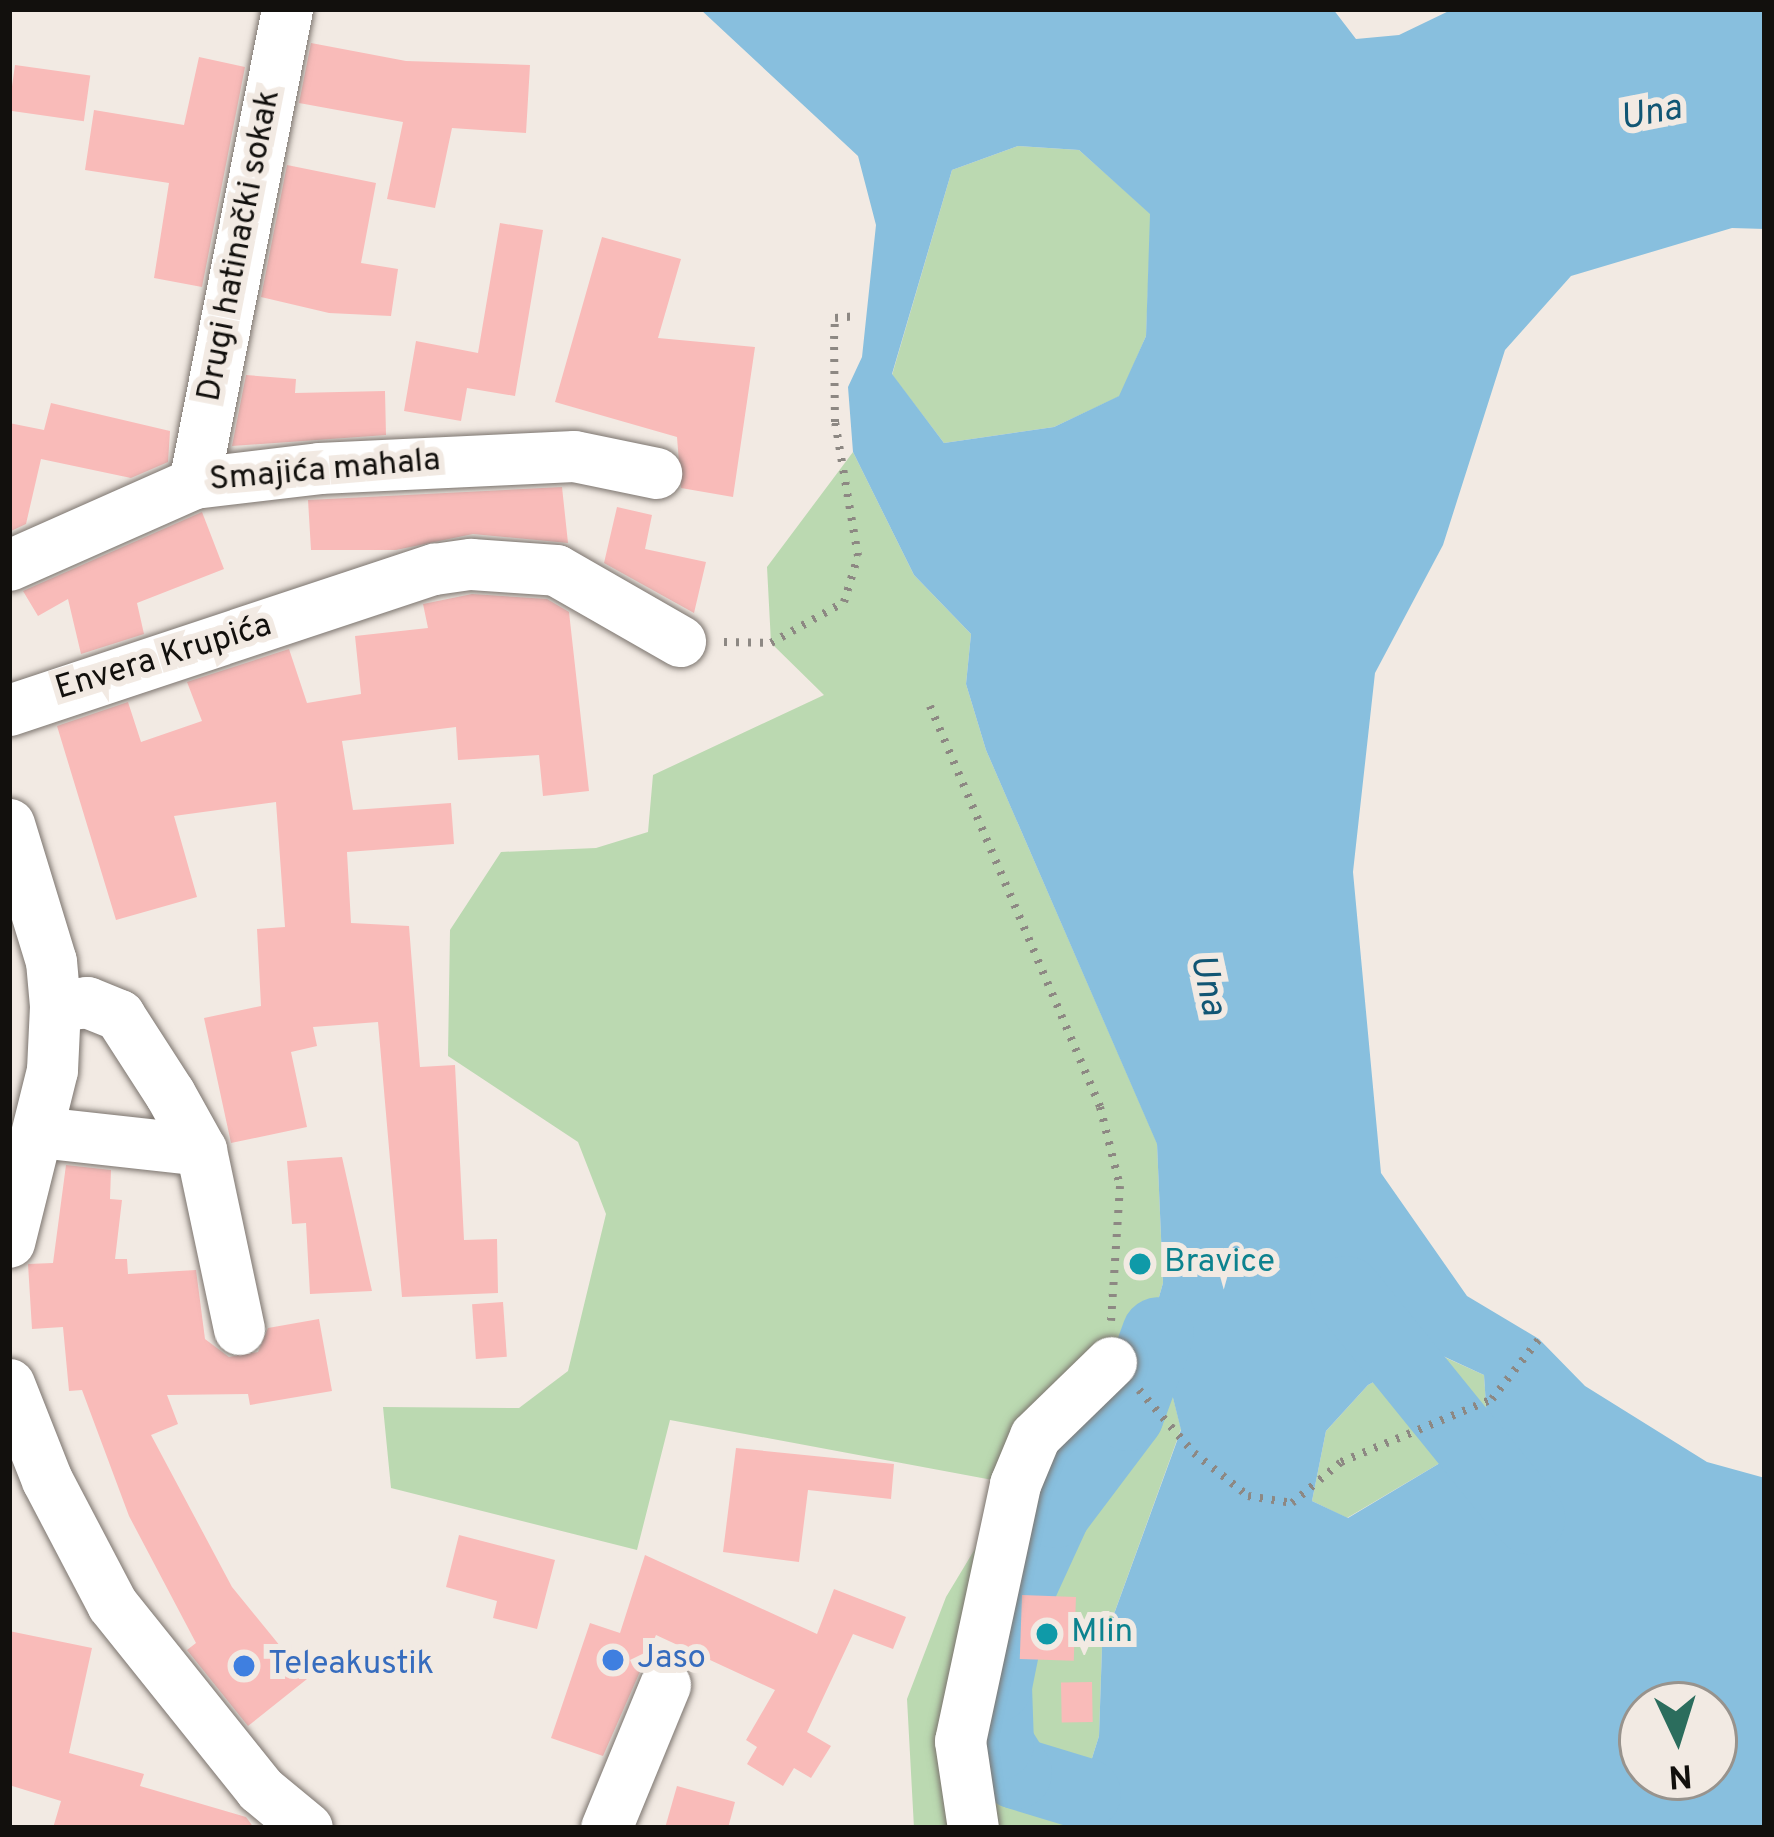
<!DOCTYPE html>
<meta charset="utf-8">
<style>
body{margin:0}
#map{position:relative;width:1774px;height:1837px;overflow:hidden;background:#f2eae3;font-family:Overpass,sans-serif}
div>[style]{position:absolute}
.green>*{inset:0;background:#bbd9b1}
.water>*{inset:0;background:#88bfde}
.river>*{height:72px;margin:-36px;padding:0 36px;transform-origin:36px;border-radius:36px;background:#88bfde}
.building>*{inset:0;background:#f9bbb9;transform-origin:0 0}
.path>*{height:8px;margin-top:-4px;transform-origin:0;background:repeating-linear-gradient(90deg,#8d8883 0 3px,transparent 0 12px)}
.roads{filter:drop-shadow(0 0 3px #7b746e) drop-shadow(0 0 3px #7b746e)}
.minor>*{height:51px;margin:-25.5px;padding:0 25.5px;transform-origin:25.5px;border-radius:25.5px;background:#fff}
.dots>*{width:33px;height:33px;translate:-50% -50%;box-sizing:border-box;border:6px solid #f2eae3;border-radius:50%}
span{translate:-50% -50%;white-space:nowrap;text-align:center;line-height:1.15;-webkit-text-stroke:12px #f2eae3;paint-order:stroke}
.street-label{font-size:33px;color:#12100d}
.culture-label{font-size:33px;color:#0d838f}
.left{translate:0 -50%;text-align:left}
.shop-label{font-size:33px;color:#366cbe}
.water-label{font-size:36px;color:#115674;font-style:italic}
.frame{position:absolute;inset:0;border:12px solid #12100d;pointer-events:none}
.north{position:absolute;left:1618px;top:1681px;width:120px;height:120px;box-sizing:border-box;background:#f2eae3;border:3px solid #98938d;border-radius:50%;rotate:176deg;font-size:33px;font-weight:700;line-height:48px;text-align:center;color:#12100d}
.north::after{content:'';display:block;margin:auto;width:42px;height:54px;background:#2b6d5d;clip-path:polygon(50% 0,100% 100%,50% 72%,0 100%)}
</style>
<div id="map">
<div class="green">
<i style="clip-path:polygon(1018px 146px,1079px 150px,1151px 214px,1146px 336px,1120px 396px,1054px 427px,944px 443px,892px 375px,952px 170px)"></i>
<i style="clip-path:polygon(853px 452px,914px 575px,971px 634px,966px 684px,986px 750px,1157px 1143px,1163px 1283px,1153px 1318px,1181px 1429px,1102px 1647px,1099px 1736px,1070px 1828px,914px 1828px,907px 1699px,946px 1597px,1014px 1484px,670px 1420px,637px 1550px,391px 1488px,383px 1407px,519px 1408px,568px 1371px,606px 1214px,578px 1142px,448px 1056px,450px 930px,501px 852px,596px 848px,648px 832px,653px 775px,824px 695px,771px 643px,767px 567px)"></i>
<i style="clip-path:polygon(1431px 1351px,1484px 1375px,1487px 1421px,1445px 1460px,1347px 1518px,1312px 1501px,1326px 1431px,1368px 1385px)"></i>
</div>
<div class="water">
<i style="clip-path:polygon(evenodd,700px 9px,1333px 9px,1356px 39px,1399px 35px,1453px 9px,1765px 9px,1765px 229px,1732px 228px,1571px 276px,1505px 350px,1443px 545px,1375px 673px,1353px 872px,1381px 1173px,1467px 1296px,1539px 1339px,1585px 1386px,1707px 1462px,1765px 1478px,1765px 1828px,1070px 1828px,1099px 1736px,1102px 1647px,1181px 1430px,1153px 1318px,1163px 1283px,1157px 1144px,986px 750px,966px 684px,971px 634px,914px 575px,853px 452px,848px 387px,862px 357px,876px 225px,858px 156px,700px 9px,1018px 146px,1079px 150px,1150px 214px,1146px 336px,1119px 396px,1054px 427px,944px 443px,892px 374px,952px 170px,1018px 146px,700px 9px,1432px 1351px,1484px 1375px,1487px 1421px,1445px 1460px,1348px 1518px,1312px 1501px,1326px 1431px,1368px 1385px,1432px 1351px,700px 9px,1642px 1705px,1714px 1705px,1714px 1777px,1642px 1777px,1642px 1705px)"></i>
</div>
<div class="river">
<i style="left:1346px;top:1292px;width:291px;rotate:51deg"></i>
<i style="left:1085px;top:1794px;width:72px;rotate:-163.1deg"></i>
<i style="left:1016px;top:1773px;width:34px;rotate:-122deg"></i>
<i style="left:998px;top:1744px;width:58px;rotate:-92deg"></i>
<i style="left:996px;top:1686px;width:82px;rotate:-78.7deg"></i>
<i style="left:1012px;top:1606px;width:103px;rotate:-65.4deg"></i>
<i style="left:1055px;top:1512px;width:121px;rotate:-53deg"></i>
<i style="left:1128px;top:1415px;width:87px;rotate:-69.9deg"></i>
</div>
<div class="building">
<i style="clip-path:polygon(311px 43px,406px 61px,530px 65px,526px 133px,452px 128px,435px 208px,387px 199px,403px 122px,299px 103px)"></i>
<i style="clip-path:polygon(199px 57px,245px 67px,202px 287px,154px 278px,169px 183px,85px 170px,94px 110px,184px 125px)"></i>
<i style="left:15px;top:65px;width:76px;height:46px;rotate:8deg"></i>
<i style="clip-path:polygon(287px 165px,376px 183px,361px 263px,398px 269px,391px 316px,329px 313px,261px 297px)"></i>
<i style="clip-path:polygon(500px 223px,543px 230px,515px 396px,467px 388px,461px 421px,404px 411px,416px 341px,478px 353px)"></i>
<i style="clip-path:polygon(602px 237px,681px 259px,658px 338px,755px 347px,733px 497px,681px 488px,677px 437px,555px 402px)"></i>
<i style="clip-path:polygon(246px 375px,296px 379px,295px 393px,385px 391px,386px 435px,232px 446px)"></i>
<i style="clip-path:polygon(51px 403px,170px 431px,168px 462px,131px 478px,41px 459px,26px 524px,9px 532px,9px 423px,44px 430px)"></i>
<i style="clip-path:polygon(562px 487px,568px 543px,473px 534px,396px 550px,311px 550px,308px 500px)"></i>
<i style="clip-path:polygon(617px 507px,652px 515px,645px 549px,706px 562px,694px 613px,604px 563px)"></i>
<i style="clip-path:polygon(202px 512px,224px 569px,137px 603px,144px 634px,81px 654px,68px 599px,38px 616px,23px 591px)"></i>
<i style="clip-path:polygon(472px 594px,547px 599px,569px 612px,589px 791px,543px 796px,539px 755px,458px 760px,456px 727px,342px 741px,353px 810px,451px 803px,454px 844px,347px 852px,351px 923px,409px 926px,420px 1067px,455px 1065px,464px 1240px,497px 1239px,498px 1293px,402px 1297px,378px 1022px,313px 1027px,317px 1046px,291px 1052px,307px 1127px,231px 1143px,204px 1018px,261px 1006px,257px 929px,285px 927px,276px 802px,174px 816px,197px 897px,116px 920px,57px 726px,128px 702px,141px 742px,202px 721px,187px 682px,289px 649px,307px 703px,361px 694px,355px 636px,428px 628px,423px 604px)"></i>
<i style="clip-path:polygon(342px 1157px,372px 1291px,310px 1294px,306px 1223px,292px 1224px,287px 1161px)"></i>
<i style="clip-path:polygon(66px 1165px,111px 1170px,110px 1199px,122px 1200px,115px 1259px,127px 1259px,128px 1274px,196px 1270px,205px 1339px,229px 1357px,258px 1352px,268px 1328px,319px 1319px,332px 1391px,250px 1405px,248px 1394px,167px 1395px,178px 1424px,151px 1435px,232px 1587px,307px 1679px,248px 1726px,187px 1650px,196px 1643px,129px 1516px,82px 1390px,69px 1391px,63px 1327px,32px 1329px,28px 1264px,53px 1263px)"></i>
<i style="left:503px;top:1302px;width:55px;height:31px;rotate:86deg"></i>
<i style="clip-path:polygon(736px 1448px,894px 1464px,891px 1499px,808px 1490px,799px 1562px,723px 1552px)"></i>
<i style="clip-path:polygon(459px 1535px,555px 1560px,537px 1629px,493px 1618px,497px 1601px,446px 1587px)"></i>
<i style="clip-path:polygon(645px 1555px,817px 1634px,834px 1589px,906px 1617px,893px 1649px,853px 1634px,807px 1732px,831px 1746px,811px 1778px,794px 1768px,783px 1786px,747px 1764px,757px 1747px,746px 1740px,775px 1690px,656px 1635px,603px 1756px,551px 1738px,590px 1623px,620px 1633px)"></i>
<i style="left:1022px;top:1595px;width:54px;height:64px;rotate:2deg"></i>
<i style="clip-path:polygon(9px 1631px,92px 1648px,69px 1753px,144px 1774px,140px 1786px,246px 1817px,254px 1828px,53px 1828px,61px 1801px,9px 1785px)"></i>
<i style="left:1092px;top:1682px;width:40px;height:31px;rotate:89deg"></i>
<i style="clip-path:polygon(677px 1786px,735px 1802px,728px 1828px,665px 1828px)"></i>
</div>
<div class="path">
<i style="left:724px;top:642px;width:47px;rotate:1.2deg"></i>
<i style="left:771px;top:643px;width:84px;rotate:-29.3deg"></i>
<i style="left:844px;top:602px;width:48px;rotate:-73.1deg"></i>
<i style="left:858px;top:556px;width:136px;rotate:-99.7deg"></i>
<i style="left:835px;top:422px;width:83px;rotate:-90.7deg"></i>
<i style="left:834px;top:339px;width:21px;rotate:-87deg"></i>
<i style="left:835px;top:318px;width:22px;rotate:-5deg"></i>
<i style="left:930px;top:706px;width:436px;rotate:67deg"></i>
<i style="left:1100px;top:1107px;width:81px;rotate:75.8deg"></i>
<i style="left:1120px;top:1186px;width:135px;rotate:93.8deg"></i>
<i style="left:1139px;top:1390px;width:84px;rotate:48.9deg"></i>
<i style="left:1194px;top:1453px;width:69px;rotate:38.5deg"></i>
<i style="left:1248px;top:1496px;width:45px;rotate:9deg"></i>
<i style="left:1292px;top:1503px;width:64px;rotate:-39.9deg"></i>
<i style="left:1341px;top:1462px;width:164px;rotate:-22.6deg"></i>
<i style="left:1492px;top:1399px;width:76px;rotate:-51.9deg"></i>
</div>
<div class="roads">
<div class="minor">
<i style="left:194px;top:483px;width:483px;rotate:-78.9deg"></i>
<i style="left:9px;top:565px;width:202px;rotate:-23.9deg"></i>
<i style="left:194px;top:483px;width:126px;rotate:-6.8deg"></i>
<i style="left:319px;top:468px;width:255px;rotate:-2.7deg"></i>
<i style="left:574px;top:456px;width:84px;rotate:11.7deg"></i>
<i style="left:9px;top:710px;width:448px;rotate:-18.4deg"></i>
<i style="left:434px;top:569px;width:37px;rotate:-8deg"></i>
<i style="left:471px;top:564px;width:85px;rotate:4deg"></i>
<i style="left:556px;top:570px;width:143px;rotate:29.8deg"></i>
<i style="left:9px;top:824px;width:143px;rotate:73deg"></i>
<i style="left:51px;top:961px;width:45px;rotate:84.9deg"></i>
<i style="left:55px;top:1006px;width:64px;rotate:92.7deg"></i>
<i style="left:52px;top:1070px;width:177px;rotate:104deg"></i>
<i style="left:55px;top:1006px;width:32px;rotate:-7deg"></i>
<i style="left:87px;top:1002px;width:35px;rotate:22deg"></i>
<i style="left:119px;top:1015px;width:94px;rotate:57.2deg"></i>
<i style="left:170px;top:1094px;width:64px;rotate:61deg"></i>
<i style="left:201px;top:1150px;width:183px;rotate:78deg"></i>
<i style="left:39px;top:1132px;width:163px;rotate:6.3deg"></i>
<i style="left:9px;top:1384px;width:103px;rotate:68.4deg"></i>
<i style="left:47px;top:1480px;width:140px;rotate:62.3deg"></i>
<i style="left:112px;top:1604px;width:237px;rotate:51.3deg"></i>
<i style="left:260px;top:1789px;width:61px;rotate:39.7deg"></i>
<i style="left:606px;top:1828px;width:155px;rotate:-67.6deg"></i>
<i style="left:973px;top:1828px;width:88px;rotate:-98.5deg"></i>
<i style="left:960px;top:1741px;width:263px;rotate:-77.9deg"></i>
<i style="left:1015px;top:1484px;width:52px;rotate:-67.4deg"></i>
<i style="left:1035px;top:1436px;width:106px;rotate:-44.2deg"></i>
</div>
</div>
<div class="dots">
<i style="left:1140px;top:1264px;background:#0f9aa8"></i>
<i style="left:1047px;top:1634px;background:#0f9aa8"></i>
<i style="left:613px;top:1660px;background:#3f7fe0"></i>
<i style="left:244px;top:1666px;background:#3f7fe0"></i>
</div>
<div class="street-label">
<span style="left:241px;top:246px;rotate:-79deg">Drugi hatinački sokak</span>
<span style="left:325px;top:472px;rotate:-5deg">Smajića mahala</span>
<span style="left:164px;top:659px;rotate:-17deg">Envera Krupića</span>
</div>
<div class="culture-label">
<span class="left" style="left:1164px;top:1264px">Bravice</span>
<span class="left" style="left:1071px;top:1634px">Mlin</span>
</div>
<div class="shop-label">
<span class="left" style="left:637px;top:1660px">Jaso</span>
<span class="left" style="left:268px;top:1666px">Teleakustik</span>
</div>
<div class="water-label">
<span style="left:1651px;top:115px;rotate:-11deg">Una</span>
<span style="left:1206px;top:985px;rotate:78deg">Una</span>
</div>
<div class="frame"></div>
<div class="north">N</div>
</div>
